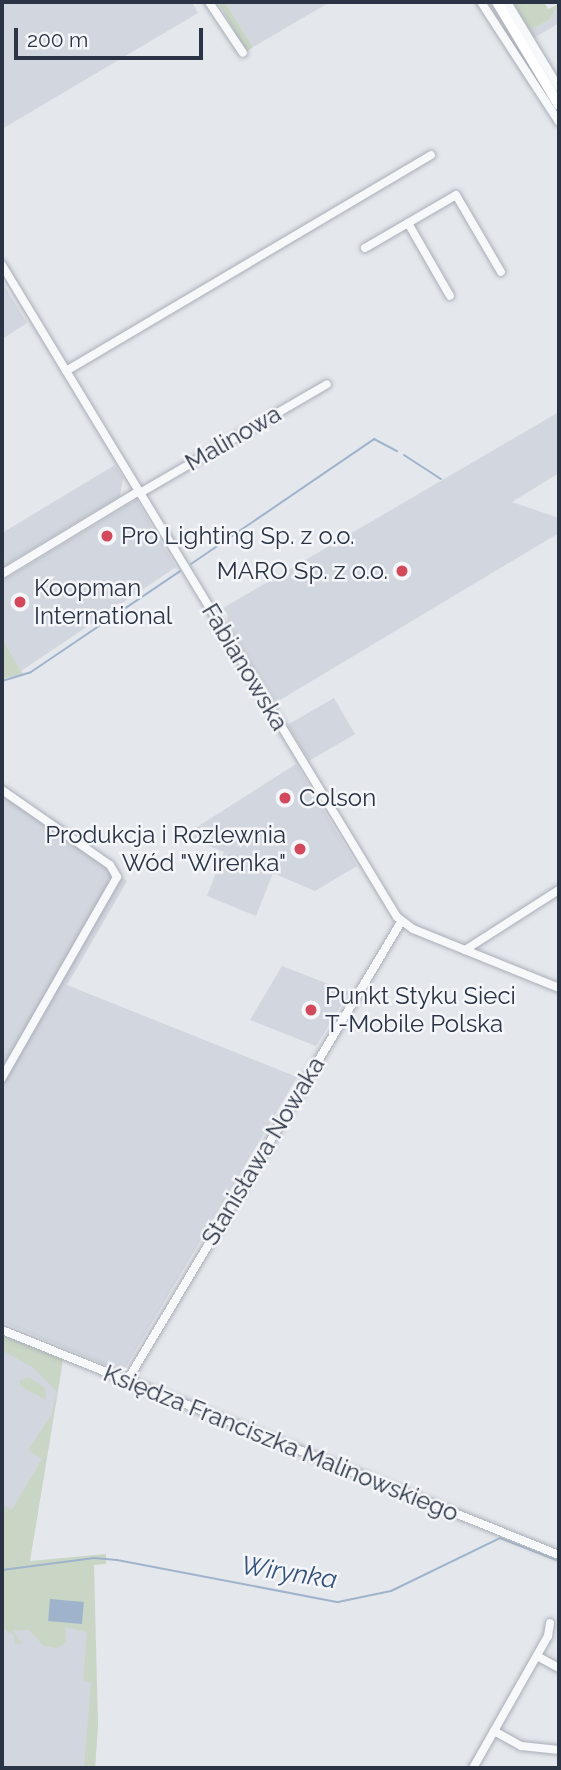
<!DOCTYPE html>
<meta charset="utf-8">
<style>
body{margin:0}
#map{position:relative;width:561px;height:1770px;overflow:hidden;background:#e4e7ec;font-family:Raleway,sans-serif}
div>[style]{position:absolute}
.built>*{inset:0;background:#d2d6de;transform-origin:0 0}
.green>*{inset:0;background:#c9d6c5}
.water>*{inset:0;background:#9fb4cc;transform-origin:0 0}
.stream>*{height:2px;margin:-1px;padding:0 1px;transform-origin:1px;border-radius:1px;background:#9fb4cc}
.roads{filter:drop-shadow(0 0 2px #a9aeb7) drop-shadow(0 0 2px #a9aeb7)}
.minor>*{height:8px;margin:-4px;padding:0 4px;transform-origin:4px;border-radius:4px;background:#f7f8fa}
.major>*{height:10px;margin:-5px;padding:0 5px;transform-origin:5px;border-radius:5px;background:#fff}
.dots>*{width:19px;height:19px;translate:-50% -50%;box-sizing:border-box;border:4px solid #f4f6f9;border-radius:50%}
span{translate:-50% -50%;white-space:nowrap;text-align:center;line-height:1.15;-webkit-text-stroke:5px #f4f6f9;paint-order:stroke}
.street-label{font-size:24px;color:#2b3445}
.poi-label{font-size:24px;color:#2b3445}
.left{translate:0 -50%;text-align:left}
.right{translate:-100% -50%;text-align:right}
.water-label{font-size:26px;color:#34527a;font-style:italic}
.frame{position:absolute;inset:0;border:4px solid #2b3445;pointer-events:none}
.scale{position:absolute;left:14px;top:28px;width:189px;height:32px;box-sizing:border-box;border:4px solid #2b3445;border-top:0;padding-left:9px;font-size:21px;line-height:24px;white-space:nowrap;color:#2b3445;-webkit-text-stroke:5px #f4f6f9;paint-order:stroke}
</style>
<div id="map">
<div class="built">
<i style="clip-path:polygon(2px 2px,192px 2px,198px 13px,2px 129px)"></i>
<i style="clip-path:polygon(225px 2px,330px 2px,253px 47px)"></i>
<i style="clip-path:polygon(513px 2px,530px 30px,549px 20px,559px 4px,559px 23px,534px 38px)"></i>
<i style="clip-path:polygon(2px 282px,27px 323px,2px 339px,2px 281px)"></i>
<i style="clip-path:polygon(559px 412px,559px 473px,512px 502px,559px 518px,559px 533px,275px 703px,228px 626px,227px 612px,218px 611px)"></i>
<i style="clip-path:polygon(115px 465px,123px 478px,120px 496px,2px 567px,2px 533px)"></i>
<i style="clip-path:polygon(136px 500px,176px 567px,21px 671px,2px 638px,2px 581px)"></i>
<i style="left:334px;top:698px;width:42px;height:53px;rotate:60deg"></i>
<i style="clip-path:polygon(296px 764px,357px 866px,315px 891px,273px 873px,256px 916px,207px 896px,224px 852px,183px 836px)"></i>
<i style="clip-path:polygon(2px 795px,127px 881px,67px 985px,297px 1077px,123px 1372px,2px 1322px)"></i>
<i style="clip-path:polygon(282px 966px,349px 992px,316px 1046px,250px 1020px)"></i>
<i style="clip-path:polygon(2px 1343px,62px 1367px,31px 1554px,2px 1556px)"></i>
<i style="clip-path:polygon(88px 1571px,98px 1724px,95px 1768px,2px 1768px,2px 1583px)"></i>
</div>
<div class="green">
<i style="clip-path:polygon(218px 2px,225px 2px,253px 47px,246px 52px)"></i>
<i style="clip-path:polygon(513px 2px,544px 2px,548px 9px,559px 4px,549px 20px,530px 30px)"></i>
<i style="clip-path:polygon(2px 638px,21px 671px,23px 674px,2px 679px)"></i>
<i style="clip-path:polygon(2px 1335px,63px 1359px,30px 1561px,106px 1554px,106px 1564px,94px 1565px,98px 1724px,95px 1768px,84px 1768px,91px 1682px,83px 1681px,87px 1632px,65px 1627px,66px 1642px,58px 1648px,44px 1646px,29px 1630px,13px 1631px,22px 1643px,15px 1644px,14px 1635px,2px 1628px,2px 1505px,12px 1510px,42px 1459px,28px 1450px,51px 1416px,57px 1392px,32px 1367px,2px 1350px)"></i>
<i style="clip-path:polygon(28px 1377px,45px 1388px,46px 1400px,20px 1386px,20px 1381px)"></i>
</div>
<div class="water">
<i style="left:50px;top:1599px;width:34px;height:22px;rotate:5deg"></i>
</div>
<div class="stream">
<i style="left:404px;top:455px;width:44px;rotate:33deg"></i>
<i style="left:191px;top:564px;width:222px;rotate:-34.3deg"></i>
<i style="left:374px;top:439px;width:26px;rotate:28deg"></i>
<i style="left:2px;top:681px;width:30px;rotate:-17deg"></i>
<i style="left:31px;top:672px;width:180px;rotate:-34.1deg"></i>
<i style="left:2px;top:1570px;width:93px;rotate:-7.4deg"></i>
<i style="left:94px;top:1558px;width:23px;rotate:5deg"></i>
<i style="left:117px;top:1560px;width:225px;rotate:10.8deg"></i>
<i style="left:338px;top:1602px;width:54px;rotate:-11.7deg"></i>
<i style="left:391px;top:1591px;width:121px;rotate:-25.9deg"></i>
<i style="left:500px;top:1538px;width:60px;rotate:21.4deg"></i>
</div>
<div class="roads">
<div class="minor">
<i style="left:209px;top:2px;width:61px;rotate:56.3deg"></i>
<i style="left:481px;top:2px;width:143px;rotate:57deg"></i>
<i style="left:507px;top:2px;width:100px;rotate:58.8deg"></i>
<i style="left:408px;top:223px;width:84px;rotate:60.1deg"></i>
<i style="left:365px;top:248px;width:105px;rotate:-30.2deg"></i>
<i style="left:456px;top:195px;width:89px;rotate:59.7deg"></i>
<i style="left:2px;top:265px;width:762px;rotate:58.79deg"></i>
<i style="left:397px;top:917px;width:20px;rotate:37deg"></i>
<i style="left:413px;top:929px;width:157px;rotate:22deg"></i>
<i style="left:66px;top:371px;width:424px;rotate:-30.6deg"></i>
<i style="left:140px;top:493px;width:216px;rotate:-30.2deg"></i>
<i style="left:2px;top:574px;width:160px;rotate:-31.2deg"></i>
<i style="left:2px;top:790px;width:131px;rotate:34.8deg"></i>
<i style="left:110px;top:865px;width:14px;rotate:60deg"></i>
<i style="left:117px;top:877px;width:232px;rotate:119.8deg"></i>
<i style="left:465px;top:950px;width:112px;rotate:-32.6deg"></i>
<i style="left:2px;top:1330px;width:601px;rotate:22deg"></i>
<i style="left:127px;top:1381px;width:535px;rotate:-59.16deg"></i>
<i style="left:537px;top:1656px;width:25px;rotate:29deg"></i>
<i style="left:494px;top:1731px;width:31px;rotate:29deg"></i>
<i style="left:521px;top:1746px;width:38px;rotate:6deg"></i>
<i style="left:473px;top:1768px;width:152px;rotate:-60.4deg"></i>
<i style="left:548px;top:1636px;width:13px;rotate:-81deg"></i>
</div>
<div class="major">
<i style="left:497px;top:2px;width:120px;rotate:59deg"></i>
</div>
</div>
<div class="dots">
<i style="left:107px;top:536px;background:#d1495b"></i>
<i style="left:402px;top:571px;background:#d1495b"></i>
<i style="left:20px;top:602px;background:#d1495b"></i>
<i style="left:285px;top:798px;background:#d1495b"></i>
<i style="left:300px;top:849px;background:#d1495b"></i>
<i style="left:311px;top:1010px;background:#d1495b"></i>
</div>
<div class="street-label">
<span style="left:233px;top:438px;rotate:-30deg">Malinowa</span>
<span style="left:245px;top:667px;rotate:59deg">Fabianowska</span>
<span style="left:263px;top:1151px;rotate:-59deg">Stanisława Nowaka</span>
<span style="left:281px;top:1443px;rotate:22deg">Księdza Franciszka Malinowskiego</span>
</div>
<div class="poi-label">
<span class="left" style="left:121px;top:536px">Pro Lighting Sp. z o.o.</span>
<span class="right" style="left:388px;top:571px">MARO Sp. z o.o.</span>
<span class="left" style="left:34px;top:602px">Koopman<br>International</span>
<span class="left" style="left:299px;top:798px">Colson</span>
<span class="right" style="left:286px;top:849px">Produkcja i Rozlewnia<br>Wód "Wirenka"</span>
<span class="left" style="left:325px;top:1010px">Punkt Styku Sieci<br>T-Mobile Polska</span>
</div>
<div class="water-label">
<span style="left:289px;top:1573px;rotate:9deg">Wirynka</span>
</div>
<div class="frame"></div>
<div class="scale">200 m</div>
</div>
